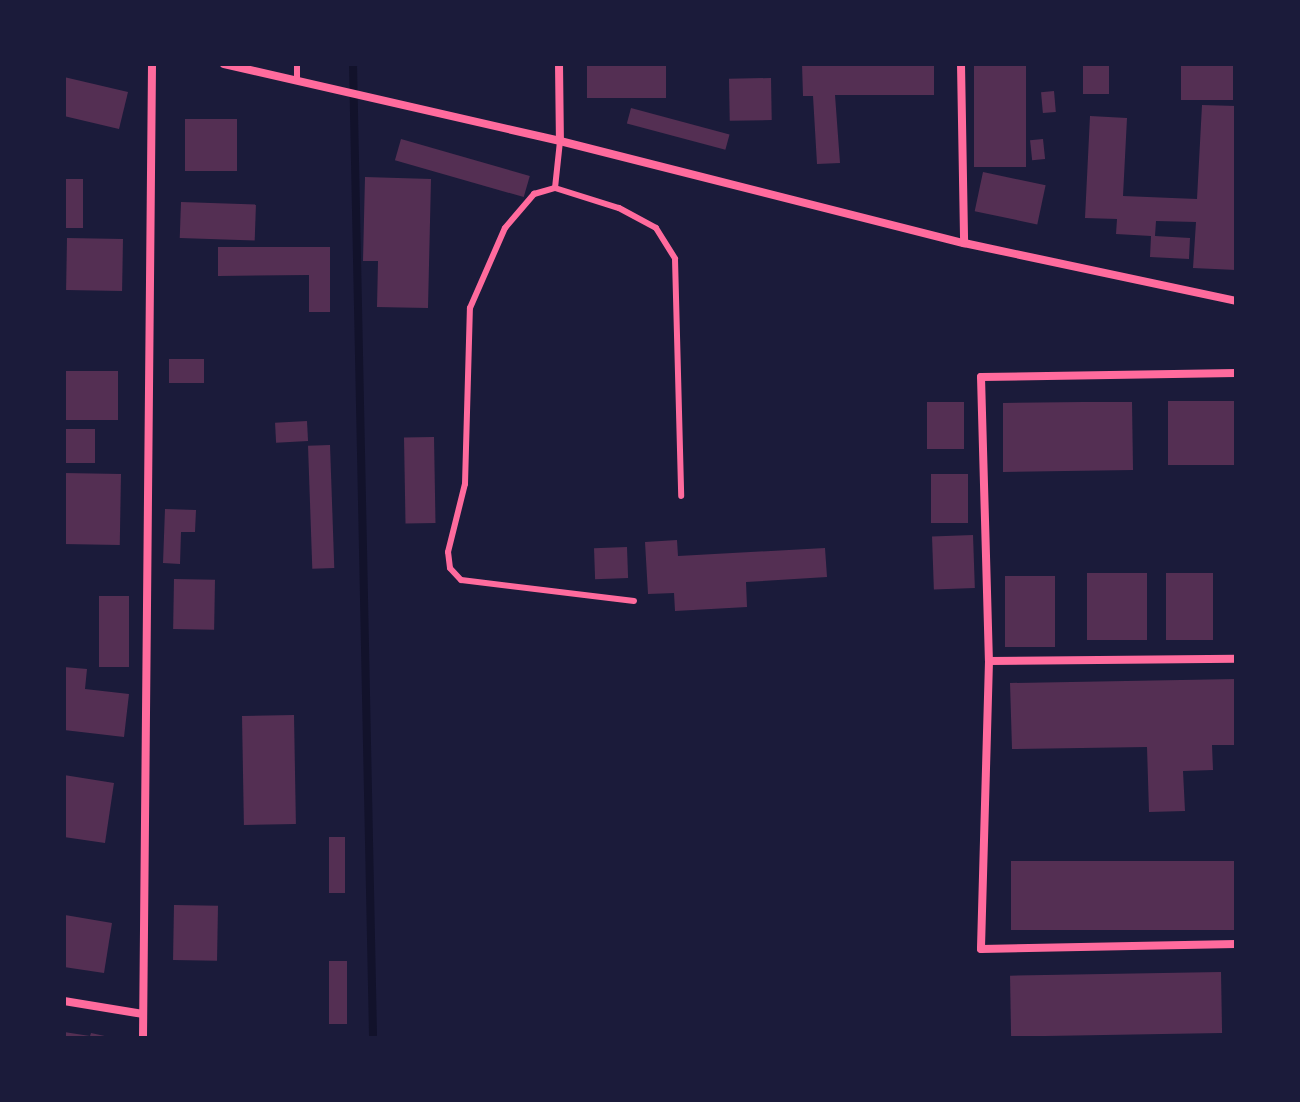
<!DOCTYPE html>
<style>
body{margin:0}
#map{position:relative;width:1300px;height:1102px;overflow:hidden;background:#1b1b3a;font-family:"IBM Plex Sans",sans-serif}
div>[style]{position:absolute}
.stream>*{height:8px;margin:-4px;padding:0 4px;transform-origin:4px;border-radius:4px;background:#12122b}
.building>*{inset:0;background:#542f53;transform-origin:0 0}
.service>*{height:6px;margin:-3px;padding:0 3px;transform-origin:3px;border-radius:3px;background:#ff6b9d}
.minor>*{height:8px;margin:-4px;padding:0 4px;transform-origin:4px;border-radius:4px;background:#ff6b9d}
span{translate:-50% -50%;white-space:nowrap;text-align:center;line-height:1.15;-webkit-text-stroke:6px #1b1b3a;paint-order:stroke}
.frame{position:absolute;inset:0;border:66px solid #1b1b3a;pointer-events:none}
</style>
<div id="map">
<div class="stream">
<i style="left:353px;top:64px;width:974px;rotate:88.82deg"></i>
</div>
<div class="building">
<i style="left:587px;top:64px;width:79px;height:34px"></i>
<i style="clip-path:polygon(802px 64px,934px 64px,934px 95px,835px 95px,840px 163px,817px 164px,813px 96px,803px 96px)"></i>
<i style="left:974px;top:64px;width:52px;height:103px"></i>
<i style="left:1083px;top:64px;width:26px;height:30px"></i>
<i style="left:1181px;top:64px;width:52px;height:36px"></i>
<i style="clip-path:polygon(64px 77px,128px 92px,119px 129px,64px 116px)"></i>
<i style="left:771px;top:78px;width:42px;height:42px;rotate:89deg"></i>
<i style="left:1054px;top:91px;width:21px;height:13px;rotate:85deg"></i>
<i style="clip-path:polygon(1202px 105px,1236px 106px,1236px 270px,1193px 268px,1196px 222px,1156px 221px,1155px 236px,1190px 238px,1189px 259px,1150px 257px,1151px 236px,1116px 234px,1117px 219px,1085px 218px,1090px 116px,1127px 118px,1123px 196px,1197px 199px)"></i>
<i style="left:631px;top:108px;width:102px;height:16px;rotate:15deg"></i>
<i style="left:185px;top:119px;width:52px;height:52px"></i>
<i style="left:401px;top:139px;width:134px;height:22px;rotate:16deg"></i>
<i style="left:1043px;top:139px;width:20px;height:13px;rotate:84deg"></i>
<i style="left:983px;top:172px;width:64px;height:40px;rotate:12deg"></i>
<i style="clip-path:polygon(365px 177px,431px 179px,428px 308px,377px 307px,378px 261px,363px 261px)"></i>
<i style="left:64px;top:179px;width:19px;height:49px"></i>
<i style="left:181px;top:202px;width:75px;height:36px;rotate:2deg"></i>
<i style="left:67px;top:238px;width:56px;height:52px;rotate:1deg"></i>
<i style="clip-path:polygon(218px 247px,330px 247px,330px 312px,309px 312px,309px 275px,218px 276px)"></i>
<i style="left:169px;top:359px;width:35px;height:24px"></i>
<i style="left:64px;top:371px;width:54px;height:49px"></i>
<i style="left:1236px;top:401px;width:64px;height:68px;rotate:90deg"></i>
<i style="left:927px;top:402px;width:37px;height:47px"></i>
<i style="clip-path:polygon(1084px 402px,1132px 402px,1133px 470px,1003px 472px,1003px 403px)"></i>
<i style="left:307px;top:421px;width:20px;height:32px;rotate:87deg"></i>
<i style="left:95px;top:429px;width:34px;height:31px;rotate:90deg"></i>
<i style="left:434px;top:437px;width:86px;height:30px;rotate:89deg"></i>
<i style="left:330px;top:445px;width:123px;height:22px;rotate:88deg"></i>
<i style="left:64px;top:473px;width:57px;height:71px;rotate:1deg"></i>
<i style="left:931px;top:474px;width:37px;height:49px"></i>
<i style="clip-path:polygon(165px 509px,196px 510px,195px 532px,181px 532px,180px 564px,163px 563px)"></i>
<i style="left:973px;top:535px;width:53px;height:41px;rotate:88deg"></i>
<i style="clip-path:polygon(677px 540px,678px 556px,825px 548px,827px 577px,746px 582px,747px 607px,675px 611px,674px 593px,648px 594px,645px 542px)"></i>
<i style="left:627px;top:547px;width:31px;height:33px;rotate:88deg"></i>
<i style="left:1147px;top:573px;width:67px;height:60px;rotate:90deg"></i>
<i style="left:1213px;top:573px;width:67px;height:47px;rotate:90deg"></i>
<i style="left:1005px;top:576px;width:50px;height:71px"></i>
<i style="left:174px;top:579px;width:41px;height:50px;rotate:1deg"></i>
<i style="left:99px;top:596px;width:30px;height:71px"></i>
<i style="clip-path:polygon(64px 667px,87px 669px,85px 689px,129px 694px,124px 737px,64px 730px)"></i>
<i style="clip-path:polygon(1236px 679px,1236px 745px,1212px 745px,1213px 770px,1183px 771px,1185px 811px,1149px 812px,1147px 747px,1012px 749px,1010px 683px)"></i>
<i style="left:294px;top:715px;width:109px;height:52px;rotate:89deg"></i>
<i style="clip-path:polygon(64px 775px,114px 783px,105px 843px,64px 837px)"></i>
<i style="left:329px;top:837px;width:16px;height:56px"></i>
<i style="left:1236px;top:861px;width:69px;height:225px;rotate:90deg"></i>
<i style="left:174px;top:905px;width:44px;height:55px;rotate:1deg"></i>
<i style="clip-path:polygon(65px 915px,112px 923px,104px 973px,64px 967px)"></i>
<i style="left:329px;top:961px;width:18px;height:63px"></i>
<i style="left:1221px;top:972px;width:61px;height:211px;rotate:89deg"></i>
<i style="clip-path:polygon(64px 1032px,90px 1036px,91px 1033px,114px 1038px,64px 1038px)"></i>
</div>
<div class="service">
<i style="left:297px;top:80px;width:16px;rotate:-90deg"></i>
<i style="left:555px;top:188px;width:47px;rotate:-83.9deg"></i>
<i style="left:634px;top:601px;width:174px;rotate:-173.1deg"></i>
<i style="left:461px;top:580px;width:16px;rotate:-133deg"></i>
<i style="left:450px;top:568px;width:16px;rotate:-97deg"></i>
<i style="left:448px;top:552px;width:70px;rotate:-76deg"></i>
<i style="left:465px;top:484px;width:176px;rotate:-88.4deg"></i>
<i style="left:470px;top:308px;width:87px;rotate:-66.4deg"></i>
<i style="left:505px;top:228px;width:45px;rotate:-49.5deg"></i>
<i style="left:534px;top:194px;width:22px;rotate:-16deg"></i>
<i style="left:555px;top:188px;width:67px;rotate:17.4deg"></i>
<i style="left:619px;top:208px;width:42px;rotate:28.4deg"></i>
<i style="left:656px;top:228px;width:36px;rotate:58deg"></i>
<i style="left:675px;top:259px;width:237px;rotate:88.5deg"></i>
</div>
<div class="minor">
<i style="left:224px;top:64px;width:345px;rotate:12.9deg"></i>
<i style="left:560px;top:141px;width:417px;rotate:14.2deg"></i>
<i style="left:964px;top:243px;width:278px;rotate:12deg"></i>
<i style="left:559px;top:64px;width:77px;rotate:89.3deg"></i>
<i style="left:961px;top:64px;width:179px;rotate:89deg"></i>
<i style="left:1236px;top:373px;width:255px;rotate:179.1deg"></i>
<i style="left:981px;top:377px;width:284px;rotate:88.4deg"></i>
<i style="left:989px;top:661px;width:288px;rotate:91.6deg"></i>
<i style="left:981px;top:949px;width:255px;rotate:-1.1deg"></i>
<i style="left:989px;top:661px;width:247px;rotate:-0.5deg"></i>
<i style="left:64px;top:1001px;width:80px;rotate:9.3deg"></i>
<i style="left:143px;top:1038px;width:974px;rotate:-89.47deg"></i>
</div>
<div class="frame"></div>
</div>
